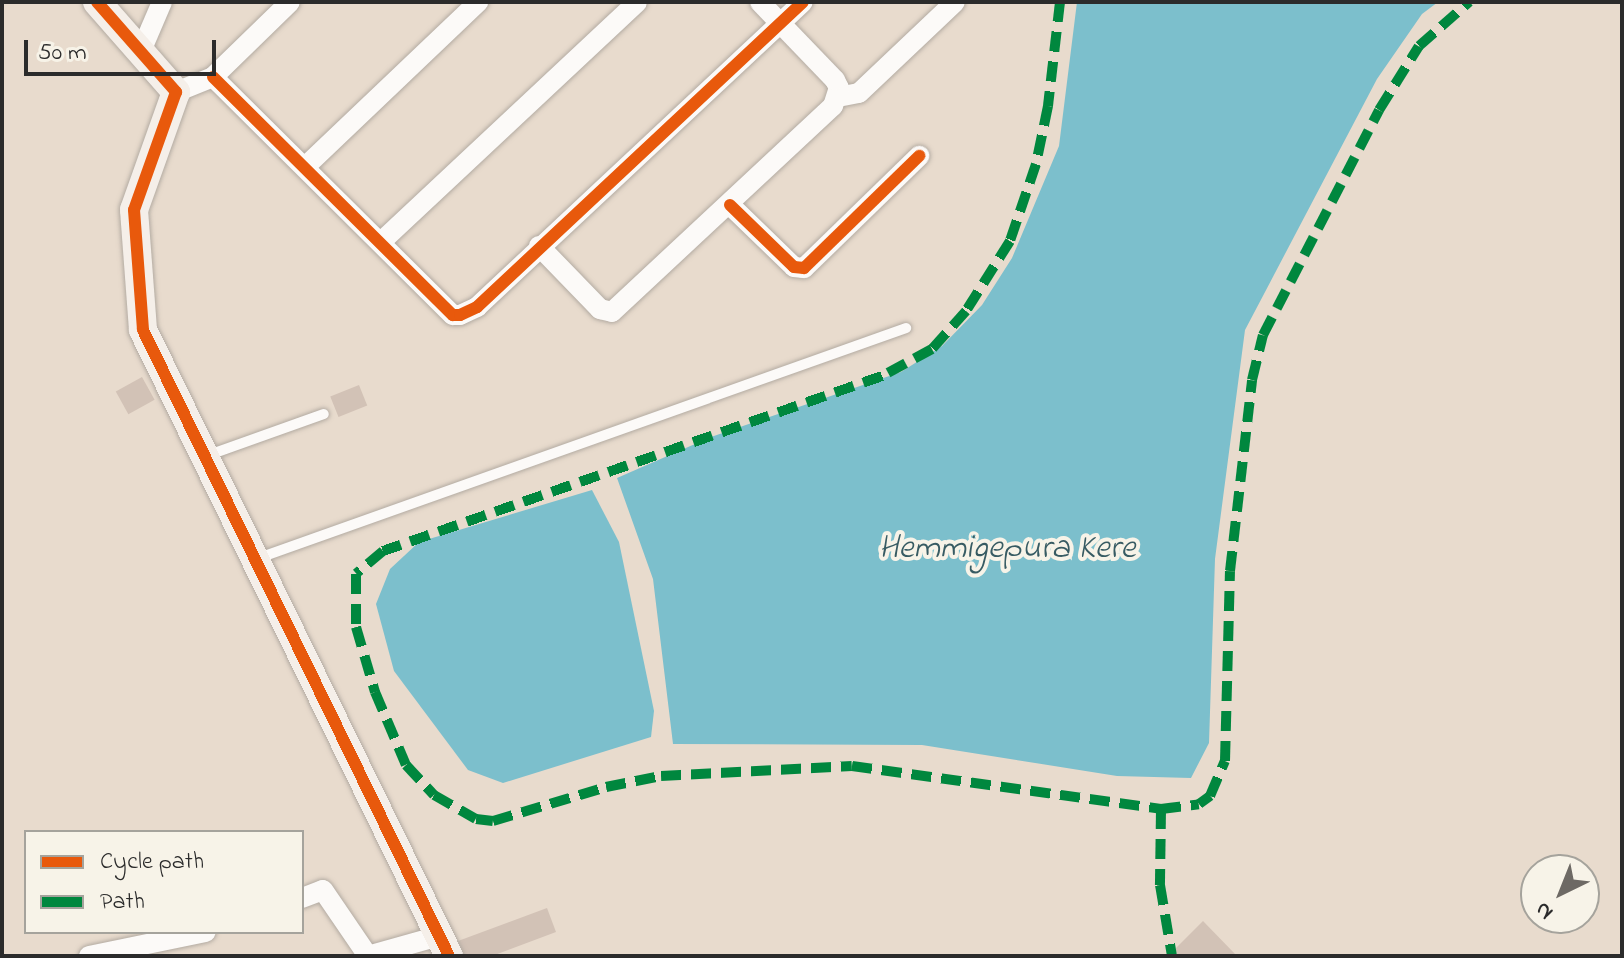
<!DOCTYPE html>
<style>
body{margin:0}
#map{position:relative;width:1624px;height:958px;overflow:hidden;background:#e8dbcd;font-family:"Indie Flower",sans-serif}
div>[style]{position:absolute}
.water>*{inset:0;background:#7cbfcc}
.building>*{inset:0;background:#d2c2b6;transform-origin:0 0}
.roads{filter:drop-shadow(0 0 2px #b3aba2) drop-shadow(0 0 2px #b3aba2)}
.lane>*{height:10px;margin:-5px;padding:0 5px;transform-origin:5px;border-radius:5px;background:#fcfaf8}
.street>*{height:20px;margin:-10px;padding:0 10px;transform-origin:10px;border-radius:10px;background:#fcfaf8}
.secondary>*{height:28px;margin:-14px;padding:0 14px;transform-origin:14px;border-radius:14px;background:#f5efe9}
.quiet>*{height:10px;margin-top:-5px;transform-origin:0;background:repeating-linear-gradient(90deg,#00873e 0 20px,transparent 0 30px)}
.cycleway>*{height:12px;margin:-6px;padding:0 6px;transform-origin:6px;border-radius:6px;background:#e8590c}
span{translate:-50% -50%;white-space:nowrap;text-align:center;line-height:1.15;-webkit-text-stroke:8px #f7f3e8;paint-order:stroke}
.water-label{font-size:34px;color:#375b63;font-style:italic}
.frame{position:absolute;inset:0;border:4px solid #2b2b2b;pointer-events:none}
.legend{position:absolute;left:24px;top:830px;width:280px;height:104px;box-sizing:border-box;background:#f7f3e8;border:2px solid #a5a39c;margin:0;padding:10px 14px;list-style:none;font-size:24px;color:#2b2b2b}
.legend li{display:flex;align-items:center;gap:16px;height:40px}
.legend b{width:40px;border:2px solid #a5a39c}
.north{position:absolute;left:1520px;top:854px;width:80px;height:80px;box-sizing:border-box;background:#f7f3e8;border:2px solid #a5a39c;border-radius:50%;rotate:223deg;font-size:22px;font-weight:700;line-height:32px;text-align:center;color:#2b2b2b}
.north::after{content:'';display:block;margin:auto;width:28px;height:36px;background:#6d6964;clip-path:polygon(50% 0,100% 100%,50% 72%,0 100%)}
.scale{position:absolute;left:24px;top:40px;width:192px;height:36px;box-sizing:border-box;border:4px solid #2b2b2b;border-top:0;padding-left:10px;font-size:24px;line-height:28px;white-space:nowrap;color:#2b2b2b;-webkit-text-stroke:6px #f7f3e8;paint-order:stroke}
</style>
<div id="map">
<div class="water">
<i style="clip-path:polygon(1077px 2px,1438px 2px,1422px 14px,1377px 79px,1245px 330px,1215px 559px,1209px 743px,1191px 778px,1117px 776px,922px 745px,673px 744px,653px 579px,617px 478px,711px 437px,901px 372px,942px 346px,982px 305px,1012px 258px,1059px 146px)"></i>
<i style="clip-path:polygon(592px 490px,619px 542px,654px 711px,651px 737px,503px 783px,468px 770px,394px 671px,376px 604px,390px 569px,419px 542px)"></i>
</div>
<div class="building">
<i style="left:142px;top:377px;width:26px;height:30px;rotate:61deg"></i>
<i style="left:359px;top:385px;width:22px;height:31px;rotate:68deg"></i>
<i style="clip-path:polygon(547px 908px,556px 932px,492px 956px,464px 956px,458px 941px)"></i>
<i style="clip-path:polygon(1203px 921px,1237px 956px,1179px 956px,1174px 950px)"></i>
</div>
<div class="roads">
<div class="lane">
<i style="left:206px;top:456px;width:125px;rotate:-19.6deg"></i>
<i style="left:256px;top:559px;width:690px;rotate:-19.56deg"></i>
</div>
<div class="street">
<i style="left:141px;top:51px;width:53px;rotate:-66.8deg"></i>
<i style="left:213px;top:77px;width:338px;rotate:44.8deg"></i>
<i style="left:453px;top:315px;width:7px"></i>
<i style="left:460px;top:315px;width:19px;rotate:-25deg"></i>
<i style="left:477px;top:307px;width:446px;rotate:-43.1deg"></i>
<i style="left:176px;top:92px;width:40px;rotate:-22deg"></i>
<i style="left:213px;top:77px;width:107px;rotate:-44.2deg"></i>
<i style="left:838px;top:97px;width:21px;rotate:-11deg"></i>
<i style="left:859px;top:93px;width:132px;rotate:-43.5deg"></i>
<i style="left:306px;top:166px;width:238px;rotate:-43.6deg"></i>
<i style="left:730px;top:205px;width:89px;rotate:44.1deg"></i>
<i style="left:794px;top:267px;width:10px;rotate:6deg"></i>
<i style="left:804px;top:268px;width:161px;rotate:-44.2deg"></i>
<i style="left:382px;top:241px;width:349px;rotate:-43.1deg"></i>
<i style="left:539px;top:246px;width:88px;rotate:45.9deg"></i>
<i style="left:600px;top:309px;width:12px;rotate:14deg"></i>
<i style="left:612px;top:312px;width:302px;rotate:-43deg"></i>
<i style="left:833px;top:106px;width:19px;rotate:-72deg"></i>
<i style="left:839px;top:88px;width:9px;rotate:-117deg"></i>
<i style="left:835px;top:80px;width:108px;rotate:-133.9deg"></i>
<i style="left:302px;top:898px;width:22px;rotate:-21deg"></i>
<i style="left:323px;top:890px;width:80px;rotate:55.7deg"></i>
<i style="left:89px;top:956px;width:119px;rotate:-11.6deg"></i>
<i style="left:368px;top:956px;width:74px;rotate:-15.7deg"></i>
</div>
<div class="secondary">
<i style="left:97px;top:2px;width:120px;rotate:48.7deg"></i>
<i style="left:176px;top:92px;width:125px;rotate:109.6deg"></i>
<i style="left:134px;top:210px;width:120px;rotate:85.7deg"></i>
<i style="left:143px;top:330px;width:697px;rotate:63.95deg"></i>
</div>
</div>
<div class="quiet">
<i style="left:1060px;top:2px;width:105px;rotate:96.6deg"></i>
<i style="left:1048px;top:106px;width:59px;rotate:101.7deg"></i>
<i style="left:1036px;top:164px;width:81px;rotate:108.7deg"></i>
<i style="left:1010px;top:241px;width:83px;rotate:122.2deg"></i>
<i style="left:966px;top:311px;width:51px;rotate:131.8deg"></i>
<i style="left:932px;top:349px;width:57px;rotate:151.6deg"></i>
<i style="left:882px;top:376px;width:529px;rotate:160.67deg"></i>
<i style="left:383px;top:551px;width:35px;rotate:140deg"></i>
<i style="left:356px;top:574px;width:53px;rotate:90deg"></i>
<i style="left:356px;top:627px;width:68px;rotate:73.7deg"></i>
<i style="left:375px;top:692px;width:79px;rotate:67deg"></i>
<i style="left:406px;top:765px;width:41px;rotate:47deg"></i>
<i style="left:434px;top:795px;width:48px;rotate:29.7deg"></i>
<i style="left:476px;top:819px;width:17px;rotate:7deg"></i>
<i style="left:493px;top:821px;width:118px;rotate:-16.7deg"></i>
<i style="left:606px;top:787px;width:56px;rotate:-11.3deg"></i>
<i style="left:661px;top:776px;width:191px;rotate:-3deg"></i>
<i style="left:852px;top:766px;width:312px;rotate:7.9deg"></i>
<i style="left:1161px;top:809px;width:38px;rotate:-7deg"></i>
<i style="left:1199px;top:804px;width:14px;rotate:-36deg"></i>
<i style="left:1210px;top:796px;width:38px;rotate:-67deg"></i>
<i style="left:1225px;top:761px;width:190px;rotate:-88.5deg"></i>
<i style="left:1230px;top:571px;width:192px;rotate:-83.4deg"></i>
<i style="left:1252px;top:380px;width:46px;rotate:-76.3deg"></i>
<i style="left:1263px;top:335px;width:253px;rotate:-62.7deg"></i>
<i style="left:1379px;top:110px;width:75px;rotate:-58deg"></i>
<i style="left:1419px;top:46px;width:67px;rotate:-41.3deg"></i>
<i style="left:1161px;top:809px;width:76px;rotate:90.8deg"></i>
<i style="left:1160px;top:885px;width:72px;rotate:80.4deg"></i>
</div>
<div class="cycleway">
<i style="left:97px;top:2px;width:120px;rotate:48.7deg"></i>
<i style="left:176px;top:92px;width:125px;rotate:109.6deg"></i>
<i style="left:134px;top:210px;width:120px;rotate:85.7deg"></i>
<i style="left:143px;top:330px;width:697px;rotate:63.95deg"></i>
<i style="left:213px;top:77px;width:338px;rotate:44.8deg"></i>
<i style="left:453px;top:315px;width:7px"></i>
<i style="left:460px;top:315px;width:19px;rotate:-25deg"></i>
<i style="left:477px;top:307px;width:446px;rotate:-43.1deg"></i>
<i style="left:730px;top:205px;width:89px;rotate:44.1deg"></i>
<i style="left:794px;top:267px;width:10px;rotate:6deg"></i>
<i style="left:804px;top:268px;width:161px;rotate:-44.2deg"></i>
</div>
<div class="water-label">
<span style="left:1007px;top:550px">Hemmigepura Kere</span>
</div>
<div class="frame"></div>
<ul class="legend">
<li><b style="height:10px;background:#e8590c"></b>Cycle path</li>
<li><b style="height:10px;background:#00873e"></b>Path</li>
</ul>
<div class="north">N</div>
<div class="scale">50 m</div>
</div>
